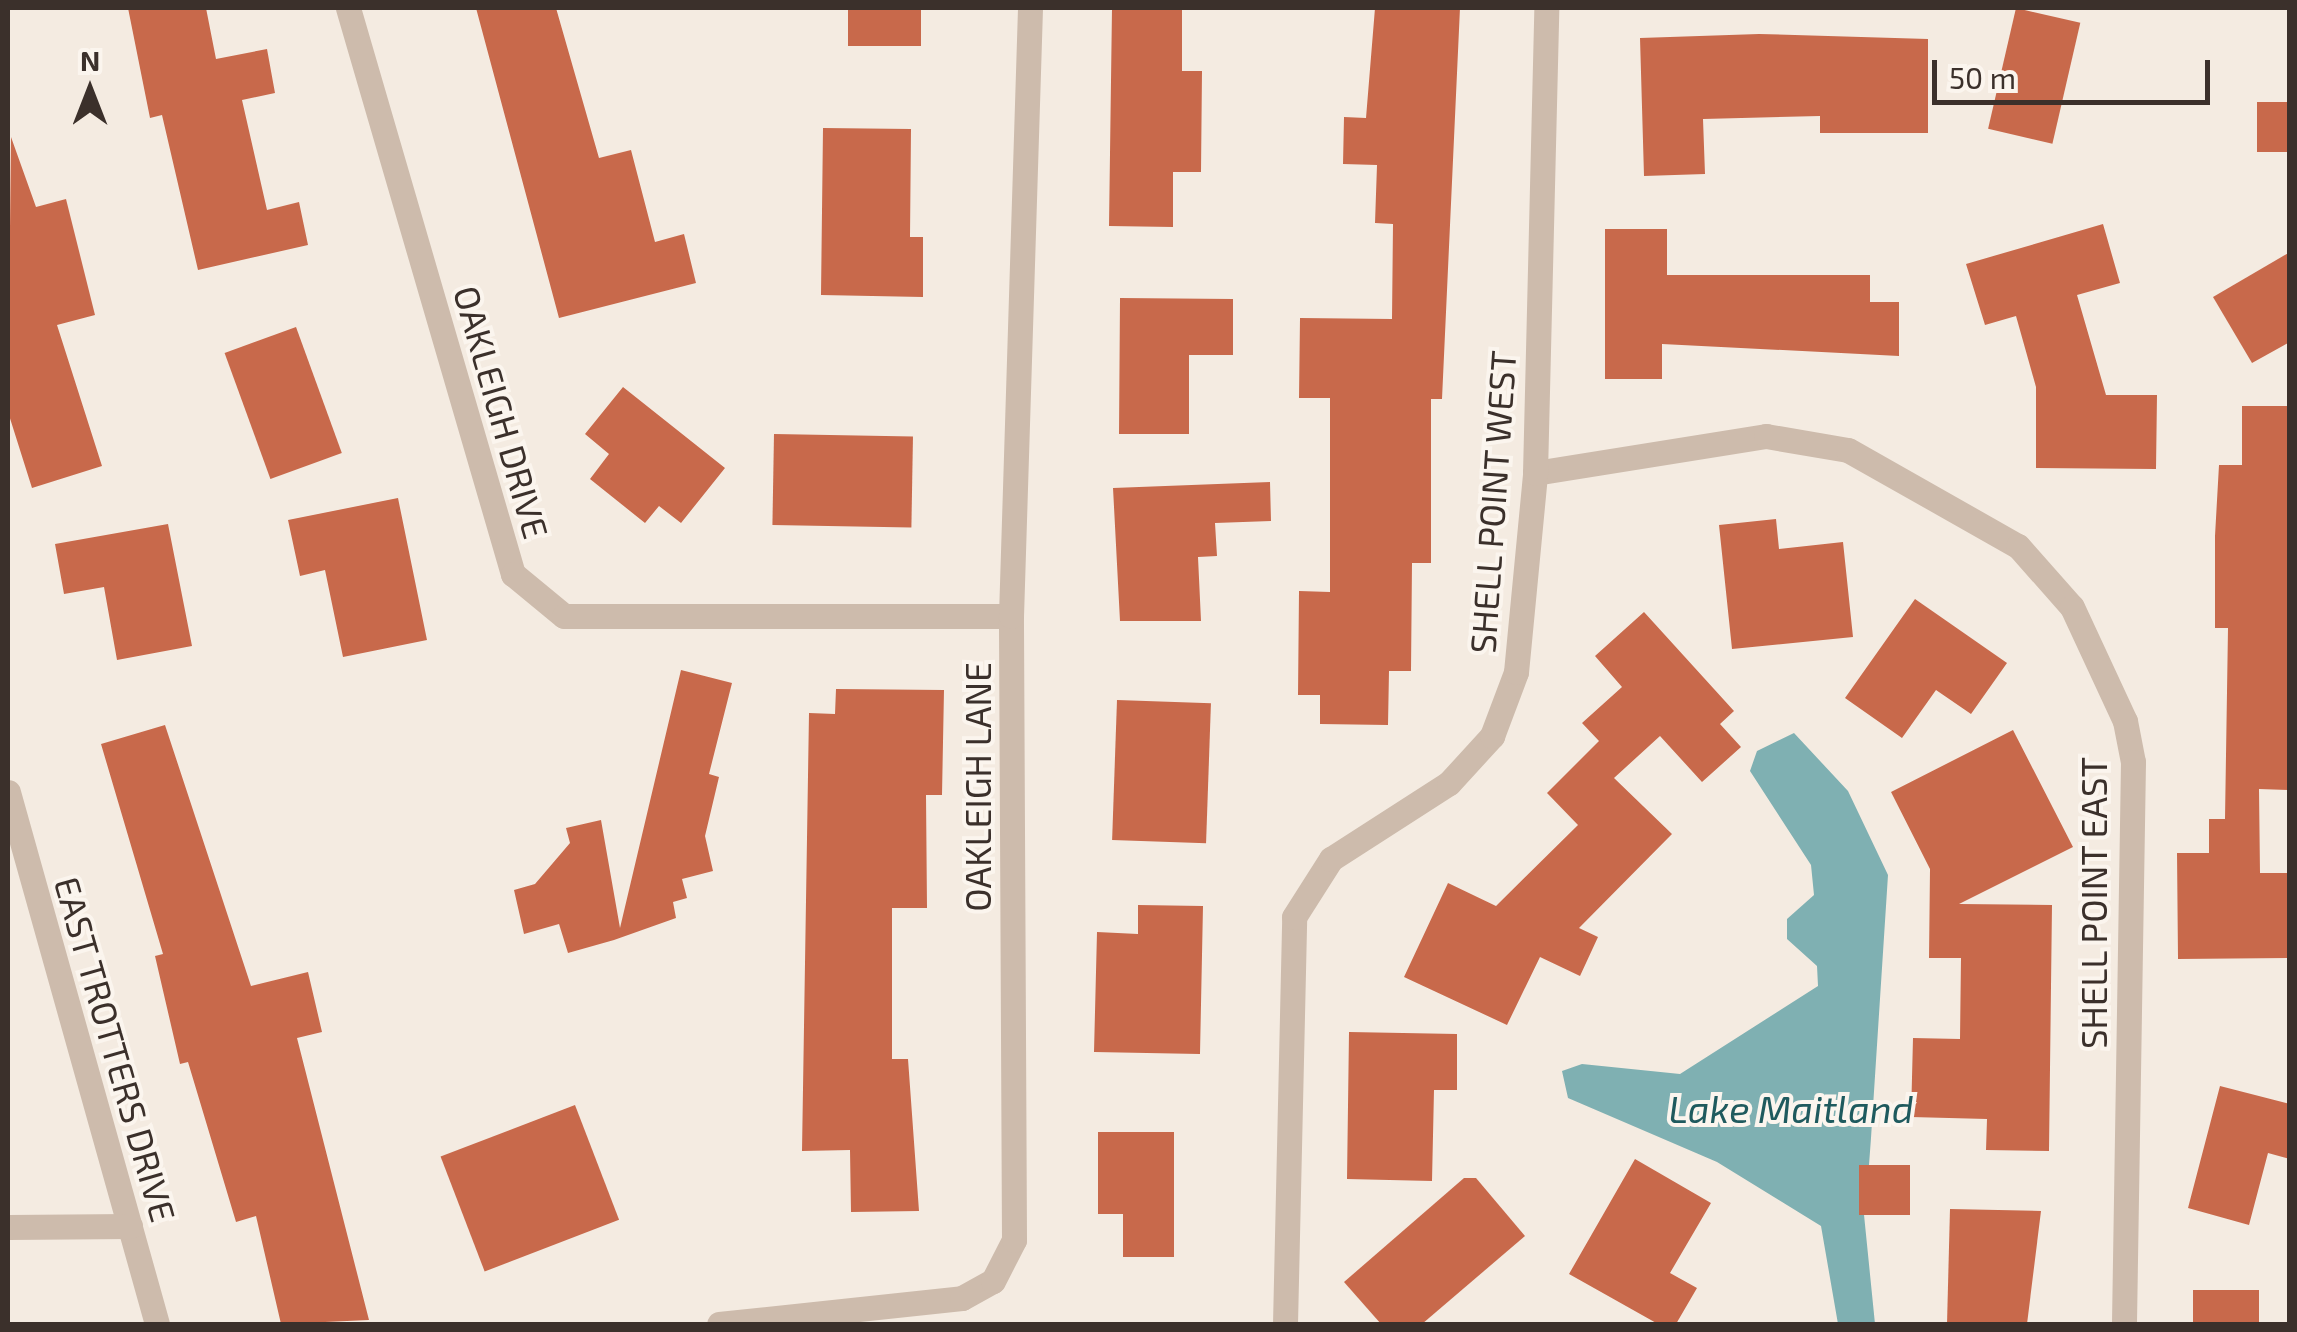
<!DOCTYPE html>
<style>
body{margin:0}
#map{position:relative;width:2297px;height:1332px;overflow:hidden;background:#f4ebe1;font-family:"Exo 2",sans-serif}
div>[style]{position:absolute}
.water>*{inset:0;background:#7fb0b2}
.building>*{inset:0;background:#c8694b;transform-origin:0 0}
.minor>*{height:25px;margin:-12.5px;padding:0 12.5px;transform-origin:12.5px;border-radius:12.5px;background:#cdbbac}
span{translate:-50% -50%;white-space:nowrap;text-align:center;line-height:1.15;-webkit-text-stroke:8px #fbf5ee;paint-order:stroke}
.street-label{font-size:35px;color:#3b302b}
.water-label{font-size:38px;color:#1f5a5e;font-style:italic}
.frame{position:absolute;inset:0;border:10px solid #3b302b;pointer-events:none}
.north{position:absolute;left:40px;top:40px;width:100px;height:100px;-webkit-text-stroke:8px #fbf5ee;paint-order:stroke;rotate:0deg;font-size:28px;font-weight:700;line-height:40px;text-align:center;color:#3b302b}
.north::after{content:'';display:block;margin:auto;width:35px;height:45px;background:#3b302b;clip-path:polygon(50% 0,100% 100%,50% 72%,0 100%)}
.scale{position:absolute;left:1932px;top:60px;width:278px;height:45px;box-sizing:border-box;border:5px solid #3b302b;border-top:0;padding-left:12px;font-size:30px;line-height:35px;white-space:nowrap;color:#3b302b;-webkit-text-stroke:8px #fbf5ee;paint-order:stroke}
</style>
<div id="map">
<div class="water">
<i style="clip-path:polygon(1794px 733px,1848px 791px,1888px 875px,1871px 1138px,1869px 1165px,1859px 1165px,1875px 1324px,1838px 1324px,1821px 1226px,1717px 1162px,1568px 1098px,1562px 1071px,1582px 1064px,1680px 1074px,1818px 986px,1817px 966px,1787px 939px,1787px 919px,1814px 895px,1811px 865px,1750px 771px,1757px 751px)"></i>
</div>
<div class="building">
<i style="clip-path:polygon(128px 8px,206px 8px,216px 59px,267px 49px,275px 93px,242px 100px,267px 210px,299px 202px,308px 245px,198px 270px,162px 115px,150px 118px)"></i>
<i style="clip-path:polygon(476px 8px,556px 8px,599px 158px,631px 150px,655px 242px,684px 234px,696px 283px,559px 318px)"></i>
<i style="left:848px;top:8px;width:73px;height:38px"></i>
<i style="clip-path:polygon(1112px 8px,1182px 8px,1182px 71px,1202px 71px,1201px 172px,1173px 172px,1173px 227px,1109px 226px)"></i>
<i style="clip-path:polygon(1375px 8px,1460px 8px,1442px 399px,1431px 399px,1431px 563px,1412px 563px,1411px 671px,1389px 671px,1388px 725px,1320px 724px,1320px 695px,1298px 695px,1299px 591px,1330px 592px,1330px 398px,1299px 398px,1300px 318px,1392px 319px,1393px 224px,1375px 223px,1377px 165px,1343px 164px,1344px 117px,1366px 118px)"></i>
<i style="left:2016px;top:8px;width:66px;height:124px;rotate:13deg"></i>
<i style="clip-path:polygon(1759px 34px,1928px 39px,1928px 133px,1820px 133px,1820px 116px,1703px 119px,1705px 174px,1644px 176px,1640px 38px)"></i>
<i style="left:2257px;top:102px;width:33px;height:50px"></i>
<i style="clip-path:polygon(823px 128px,911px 129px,910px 237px,923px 237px,923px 297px,821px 295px)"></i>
<i style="clip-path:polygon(11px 137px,36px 207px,66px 199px,95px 315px,57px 325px,102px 466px,32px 488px,8px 412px)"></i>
<i style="clip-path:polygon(2103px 224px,2120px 283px,2077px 295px,2106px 395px,2157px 395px,2156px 469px,2036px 468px,2036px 387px,2016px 316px,1985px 325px,1966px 264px)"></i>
<i style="clip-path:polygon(1605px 229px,1667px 229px,1667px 275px,1870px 275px,1870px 302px,1899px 302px,1899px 356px,1662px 344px,1662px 379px,1605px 379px)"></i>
<i style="clip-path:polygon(2290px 252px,2290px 342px,2252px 363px,2213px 297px)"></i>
<i style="clip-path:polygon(1120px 298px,1233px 299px,1233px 355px,1189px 355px,1189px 434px,1119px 434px)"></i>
<i style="left:296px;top:327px;width:134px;height:76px;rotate:70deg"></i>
<i style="clip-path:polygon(623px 387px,725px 468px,681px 523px,659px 506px,645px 523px,590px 479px,609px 454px,585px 434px)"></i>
<i style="clip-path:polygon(2242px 406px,2290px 406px,2290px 790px,2259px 789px,2260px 873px,2290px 873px,2290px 958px,2178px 959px,2177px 853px,2209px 853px,2209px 819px,2225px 819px,2228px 628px,2215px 628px,2215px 536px,2219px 465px,2242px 465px)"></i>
<i style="left:774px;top:434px;width:139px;height:91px;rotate:1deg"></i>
<i style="clip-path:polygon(1270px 482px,1271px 521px,1215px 523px,1217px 556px,1198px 557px,1201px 621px,1120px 621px,1113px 488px)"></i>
<i style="clip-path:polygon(398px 498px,427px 640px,343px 657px,325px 570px,300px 576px,288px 520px)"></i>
<i style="clip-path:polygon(1776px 519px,1779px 549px,1843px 542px,1853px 637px,1732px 649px,1719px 525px)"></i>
<i style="clip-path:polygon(168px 524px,192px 646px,117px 660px,104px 587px,64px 594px,55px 544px)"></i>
<i style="clip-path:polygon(1915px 599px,2007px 663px,1971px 714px,1936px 690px,1902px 738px,1845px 698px)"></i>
<i style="clip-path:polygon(1644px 612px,1734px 711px,1720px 724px,1741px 747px,1702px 782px,1660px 736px,1614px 778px,1672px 834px,1579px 928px,1598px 937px,1580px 976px,1540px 957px,1507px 1025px,1404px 977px,1448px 883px,1496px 906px,1578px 825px,1547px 793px,1599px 741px,1582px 723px,1622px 687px,1595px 656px)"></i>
<i style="clip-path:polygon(681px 670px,732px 683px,709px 774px,719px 777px,705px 836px,713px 871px,682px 879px,687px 898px,673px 902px,676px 918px,614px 940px,568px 953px,559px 924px,524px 934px,514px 890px,535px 884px,570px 843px,566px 828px,601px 820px,620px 928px)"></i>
<i style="clip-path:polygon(836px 689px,944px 690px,942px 795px,926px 795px,927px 908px,892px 908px,892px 1059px,908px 1059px,919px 1211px,851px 1212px,850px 1150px,802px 1151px,809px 713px,835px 714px)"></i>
<i style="left:1117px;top:700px;width:94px;height:140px;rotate:2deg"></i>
<i style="clip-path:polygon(165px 725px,251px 986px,308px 972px,322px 1032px,297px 1038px,369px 1320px,281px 1324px,256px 1216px,236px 1222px,188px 1062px,180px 1064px,155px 956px,163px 954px,101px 744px)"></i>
<i style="clip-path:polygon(2013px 730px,2073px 847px,1959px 904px,2052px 905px,2049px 1151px,1986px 1150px,1987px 1119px,1911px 1117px,1913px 1038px,1960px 1039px,1961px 958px,1929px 958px,1930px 869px,1891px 792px)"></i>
<i style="clip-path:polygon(1138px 905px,1203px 906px,1200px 1054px,1094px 1052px,1097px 932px,1138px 934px)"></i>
<i style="clip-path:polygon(1349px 1032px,1457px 1034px,1457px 1090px,1434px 1090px,1432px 1181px,1347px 1179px)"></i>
<i style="clip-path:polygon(2220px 1086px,2290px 1104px,2290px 1159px,2268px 1153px,2249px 1225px,2188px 1208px)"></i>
<i style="left:575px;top:1105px;width:123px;height:144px;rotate:69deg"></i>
<i style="clip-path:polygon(1098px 1132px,1174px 1132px,1174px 1257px,1123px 1257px,1123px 1214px,1098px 1214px)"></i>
<i style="clip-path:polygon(1635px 1159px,1711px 1203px,1670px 1273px,1697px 1288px,1676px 1324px,1658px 1324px,1569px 1274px)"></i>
<i style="left:1859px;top:1165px;width:51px;height:50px"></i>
<i style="clip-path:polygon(1464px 1178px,1476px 1178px,1525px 1236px,1422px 1324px,1381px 1324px,1344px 1282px)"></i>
<i style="clip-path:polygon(1950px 1209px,2041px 1211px,2027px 1324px,1947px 1324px)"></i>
<i style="left:2193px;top:1290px;width:66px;height:34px"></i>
</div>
<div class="minor">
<i style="left:348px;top:8px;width:590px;rotate:73.75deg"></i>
<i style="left:513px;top:574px;width:66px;rotate:39.5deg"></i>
<i style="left:564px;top:616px;width:447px"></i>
<i style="left:1535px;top:473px;width:234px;rotate:-9.1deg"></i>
<i style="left:1766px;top:436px;width:83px;rotate:9.7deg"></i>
<i style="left:1848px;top:450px;width:195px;rotate:29.5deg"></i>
<i style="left:2018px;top:546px;width:81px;rotate:48.5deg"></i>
<i style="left:2072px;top:607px;width:126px;rotate:65.1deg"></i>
<i style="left:2125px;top:721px;width:42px;rotate:79deg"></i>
<i style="left:2133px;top:762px;width:562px;rotate:90.92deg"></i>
<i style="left:8px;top:792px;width:552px;rotate:74.35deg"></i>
<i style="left:8px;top:1227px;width:122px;rotate:-0.5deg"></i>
<i style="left:719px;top:1324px;width:244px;rotate:-6.1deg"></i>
<i style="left:962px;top:1298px;width:35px;rotate:-29deg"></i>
<i style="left:993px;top:1281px;width:46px;rotate:-62.9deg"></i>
<i style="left:1014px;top:1240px;width:624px;rotate:-90.28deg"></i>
<i style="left:1011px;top:616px;width:608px;rotate:-88.21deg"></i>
<i style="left:1285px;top:1324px;width:407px;rotate:-88.7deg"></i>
<i style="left:1294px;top:917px;width:69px;rotate:-57.5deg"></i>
<i style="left:1331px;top:859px;width:140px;rotate:-32.8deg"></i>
<i style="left:1449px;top:783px;width:64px;rotate:-47.5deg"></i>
<i style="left:1492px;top:736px;width:68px;rotate:-69.4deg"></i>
<i style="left:1516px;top:672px;width:200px;rotate:-84.5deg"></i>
<i style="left:1535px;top:473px;width:465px;rotate:-88.6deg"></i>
</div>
<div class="street-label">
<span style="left:502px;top:412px;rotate:74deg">OAKLEIGH DRIVE</span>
<span style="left:1492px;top:502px;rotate:-86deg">SHELL POINT WEST</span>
<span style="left:977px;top:787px;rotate:-90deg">OAKLEIGH LANE</span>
<span style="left:2093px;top:903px;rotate:-90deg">SHELL POINT EAST</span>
<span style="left:116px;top:1049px;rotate:74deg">EAST TROTTERS DRIVE</span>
</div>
<div class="water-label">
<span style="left:1791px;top:1109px">Lake Maitland</span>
</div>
<div class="frame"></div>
<div class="north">N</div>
<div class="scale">50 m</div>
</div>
